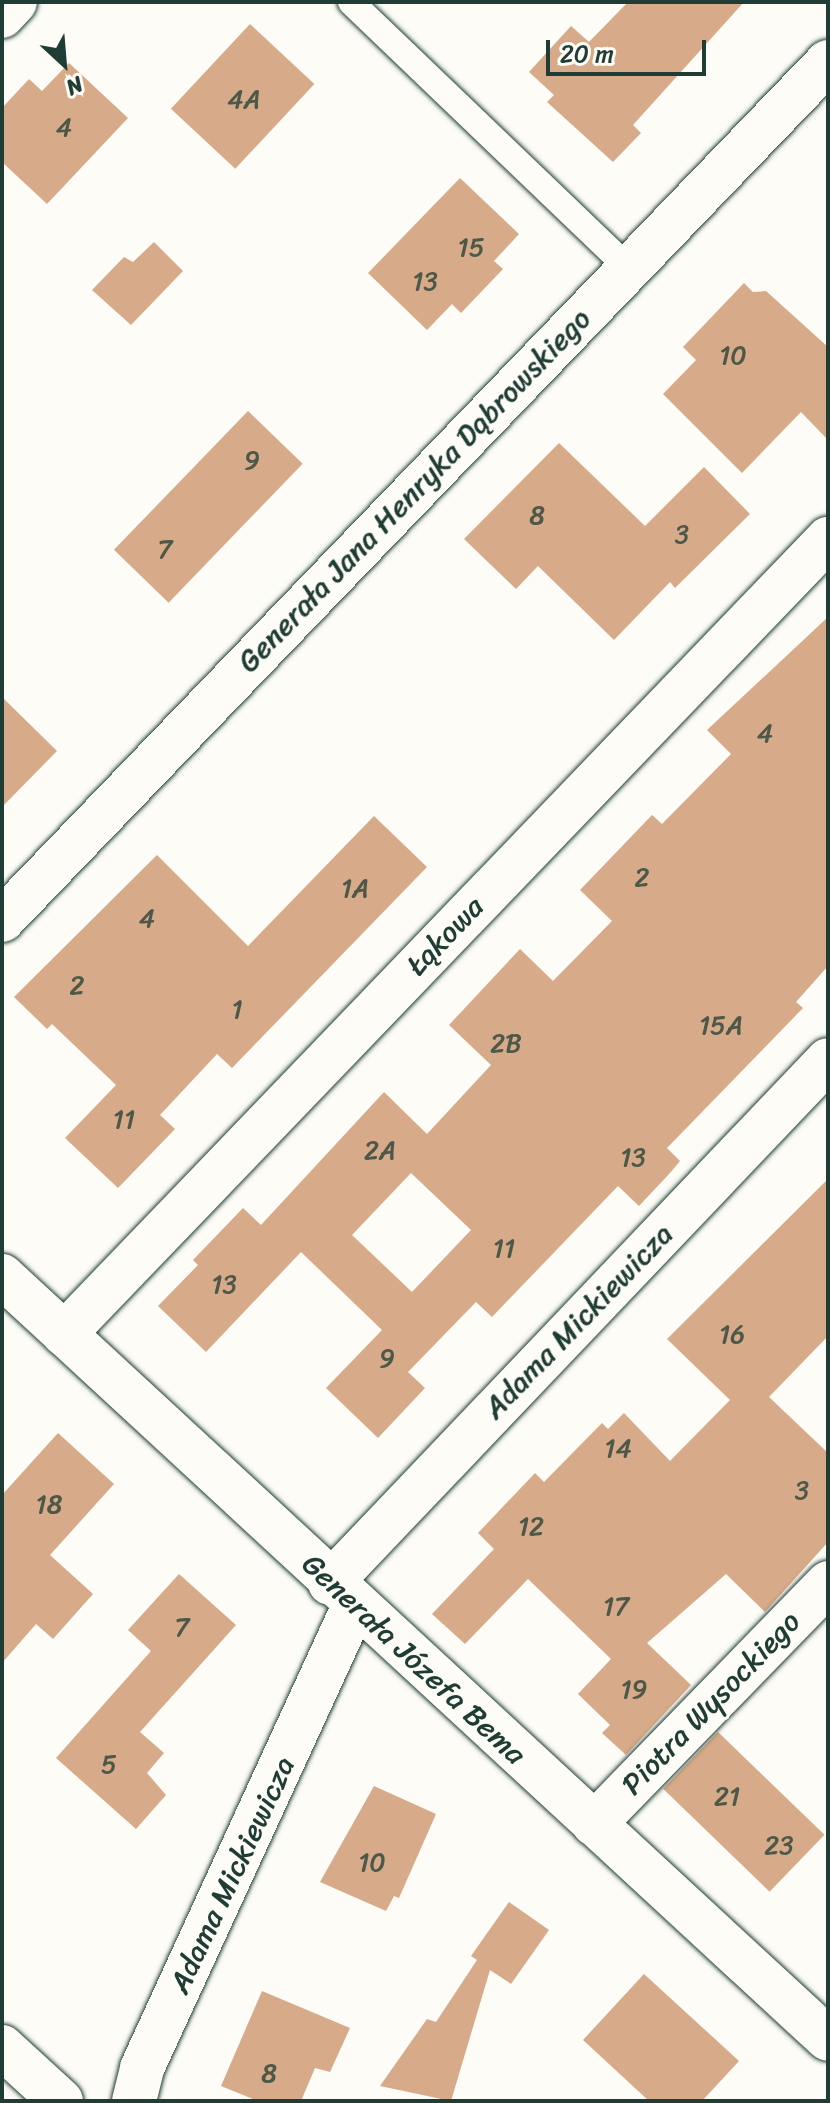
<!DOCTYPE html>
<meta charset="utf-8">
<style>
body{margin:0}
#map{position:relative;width:830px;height:2103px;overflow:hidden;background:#fdfcf7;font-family:Sriracha,sans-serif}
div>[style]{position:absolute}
.building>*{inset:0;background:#d7aa89;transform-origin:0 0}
.roads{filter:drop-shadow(0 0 2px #1f3d34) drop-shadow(0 0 2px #1f3d34)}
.service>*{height:26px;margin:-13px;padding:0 13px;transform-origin:13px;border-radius:13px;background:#fdfcf7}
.minor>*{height:44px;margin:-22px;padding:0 22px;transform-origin:22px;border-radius:22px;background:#fdfcf7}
span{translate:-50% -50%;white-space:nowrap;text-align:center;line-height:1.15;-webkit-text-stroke:6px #fdfcf7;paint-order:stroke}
.number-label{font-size:26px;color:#4d5849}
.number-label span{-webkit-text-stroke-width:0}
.street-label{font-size:30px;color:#1f3d34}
.frame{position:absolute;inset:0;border:4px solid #1f3d34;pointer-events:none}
.north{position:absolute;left:24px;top:24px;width:80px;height:80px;-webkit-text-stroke:6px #fdfcf7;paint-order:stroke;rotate:154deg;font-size:22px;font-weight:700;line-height:32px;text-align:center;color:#1f3d34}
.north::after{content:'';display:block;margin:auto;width:28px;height:36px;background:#1f3d34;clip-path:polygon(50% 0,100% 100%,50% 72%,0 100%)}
.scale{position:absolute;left:546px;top:40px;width:160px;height:36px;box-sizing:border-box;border:4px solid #1f3d34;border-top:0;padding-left:10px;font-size:24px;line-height:28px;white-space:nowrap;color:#1f3d34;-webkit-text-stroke:6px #fdfcf7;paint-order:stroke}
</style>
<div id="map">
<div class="building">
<i style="clip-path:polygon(628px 2px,744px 2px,633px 125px,641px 133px,613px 162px,547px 102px,554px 95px,529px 72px,571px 26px,589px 42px)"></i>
<i style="left:250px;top:24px;width:88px;height:116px;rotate:43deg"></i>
<i style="clip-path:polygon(69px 63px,128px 118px,47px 204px,2px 162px,2px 108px,29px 79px,42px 91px)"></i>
<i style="clip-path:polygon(460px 178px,519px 234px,494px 261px,503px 269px,461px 313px,452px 304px,427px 330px,368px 273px)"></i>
<i style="clip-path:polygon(154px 242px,183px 271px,131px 325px,92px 290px,124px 257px,133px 262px)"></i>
<i style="clip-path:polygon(744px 283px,753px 292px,766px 291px,828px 347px,828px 440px,801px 412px,742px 473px,663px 394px,696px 360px,683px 347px)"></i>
<i style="left:248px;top:411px;width:76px;height:193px;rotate:44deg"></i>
<i style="clip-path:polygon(559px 443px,645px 526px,704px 467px,750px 514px,675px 588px,670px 582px,614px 640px,538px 566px,516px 589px,464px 539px)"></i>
<i style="clip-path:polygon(evenodd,828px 617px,828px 966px,796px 1002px,803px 1008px,667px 1148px,680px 1161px,670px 1173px,639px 1206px,618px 1186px,492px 1317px,476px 1302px,408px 1372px,425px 1388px,378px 1438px,326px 1388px,382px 1330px,301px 1252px,206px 1352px,158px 1306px,198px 1265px,193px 1260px,243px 1208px,261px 1225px,384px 1092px,427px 1134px,491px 1065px,449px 1025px,520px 949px,553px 981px,612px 921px,580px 890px,652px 815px,662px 824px,731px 754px,707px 730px,828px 617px,411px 1173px,471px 1230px,412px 1292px,352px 1235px,411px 1173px)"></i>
<i style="clip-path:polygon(2px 697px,57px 751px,2px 807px)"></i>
<i style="clip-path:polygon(374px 816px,427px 867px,232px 1068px,217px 1054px,160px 1115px,175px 1129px,118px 1188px,65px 1138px,116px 1085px,52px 1024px,47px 1029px,14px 997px,157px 855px,248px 946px)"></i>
<i style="clip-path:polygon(828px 1179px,828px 1336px,769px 1397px,828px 1453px,828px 1542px,765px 1612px,726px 1574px,647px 1643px,691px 1685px,626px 1755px,602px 1733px,610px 1725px,578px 1694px,611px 1659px,528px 1579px,465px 1644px,432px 1614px,494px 1549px,478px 1533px,535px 1473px,544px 1482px,602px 1423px,608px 1429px,624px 1413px,670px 1461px,730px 1400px,667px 1339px)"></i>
<i style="clip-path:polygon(58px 1433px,114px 1484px,50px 1555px,93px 1594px,53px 1639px,36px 1624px,2px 1663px,2px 1495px)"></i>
<i style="clip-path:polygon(179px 1574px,236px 1625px,140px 1732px,164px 1753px,147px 1773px,166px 1795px,136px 1829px,56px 1758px,151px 1651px,128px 1630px)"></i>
<i style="left:718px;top:1732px;width:148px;height:79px;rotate:44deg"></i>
<i style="clip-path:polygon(374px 1786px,436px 1814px,399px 1898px,394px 1896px,386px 1911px,320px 1882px)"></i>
<i style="clip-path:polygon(509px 1902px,549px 1930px,511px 1984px,490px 1970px,451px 2101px,380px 2086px,427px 2019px,436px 2022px,477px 1960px,471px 1956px)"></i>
<i style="clip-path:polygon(644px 1974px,739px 2061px,702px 2101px,649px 2101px,583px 2040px)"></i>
<i style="clip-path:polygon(262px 1991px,350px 2028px,330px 2072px,315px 2068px,301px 2101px,258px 2101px,221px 2086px)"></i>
</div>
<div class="roads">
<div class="service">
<i style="left:351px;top:2px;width:384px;rotate:43.8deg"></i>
</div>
<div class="minor">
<i style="left:2px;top:16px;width:19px;rotate:-47deg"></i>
<i style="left:2px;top:920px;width:1191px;rotate:-46.09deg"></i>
<i style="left:2px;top:1276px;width:1124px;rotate:42.73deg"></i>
<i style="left:64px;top:1334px;width:1103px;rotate:-46.14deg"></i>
<i style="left:330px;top:1583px;width:722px;rotate:-46.4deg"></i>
<i style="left:594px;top:1824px;width:336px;rotate:-45.8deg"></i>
<i style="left:2px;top:2047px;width:80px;rotate:42.5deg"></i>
<i style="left:134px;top:2101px;width:34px;rotate:-76deg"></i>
<i style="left:142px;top:2068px;width:508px;rotate:-65.35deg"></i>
</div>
</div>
<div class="number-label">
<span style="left:244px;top:100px">4A</span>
<span style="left:64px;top:128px">4</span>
<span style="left:471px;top:248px">15</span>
<span style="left:425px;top:282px">13</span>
<span style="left:733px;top:356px">10</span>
<span style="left:252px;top:461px">9</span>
<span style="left:537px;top:516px">8</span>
<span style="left:682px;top:535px">3</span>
<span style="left:165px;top:550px">7</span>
<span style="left:765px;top:734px">4</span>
<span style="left:642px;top:878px">2</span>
<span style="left:355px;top:889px">1A</span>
<span style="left:147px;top:919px">4</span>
<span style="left:77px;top:986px">2</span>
<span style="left:237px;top:1010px">1</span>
<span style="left:721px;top:1026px">15A</span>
<span style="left:506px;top:1044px">2B</span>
<span style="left:124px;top:1120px">11</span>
<span style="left:380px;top:1151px">2A</span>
<span style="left:633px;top:1158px">13</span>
<span style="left:504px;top:1249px">11</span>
<span style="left:224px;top:1285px">13</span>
<span style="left:732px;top:1335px">16</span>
<span style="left:387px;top:1359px">9</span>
<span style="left:618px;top:1449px">14</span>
<span style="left:802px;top:1491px">3</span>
<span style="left:49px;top:1505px">18</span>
<span style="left:531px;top:1527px">12</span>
<span style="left:616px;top:1607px">17</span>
<span style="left:182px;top:1628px">7</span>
<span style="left:634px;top:1690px">19</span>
<span style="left:109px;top:1765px">5</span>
<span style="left:727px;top:1797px">21</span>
<span style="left:779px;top:1846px">23</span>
<span style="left:372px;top:1863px">10</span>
<span style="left:269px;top:2074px">8</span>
</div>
<div class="street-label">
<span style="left:414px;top:490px;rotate:-46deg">Generała Jana Henryka Dąbrowskiego</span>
<span style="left:445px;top:936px;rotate:-46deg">Łąkowa</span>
<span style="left:578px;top:1321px;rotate:-46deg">Adama Mickiewicza</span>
<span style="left:414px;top:1659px;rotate:43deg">Generała Józefa Bema</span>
<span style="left:711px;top:1703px;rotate:-46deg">Piotra Wysockiego</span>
<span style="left:232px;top:1875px;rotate:-65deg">Adama Mickiewicza</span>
</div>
<div class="frame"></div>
<div class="north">N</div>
<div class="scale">20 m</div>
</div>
